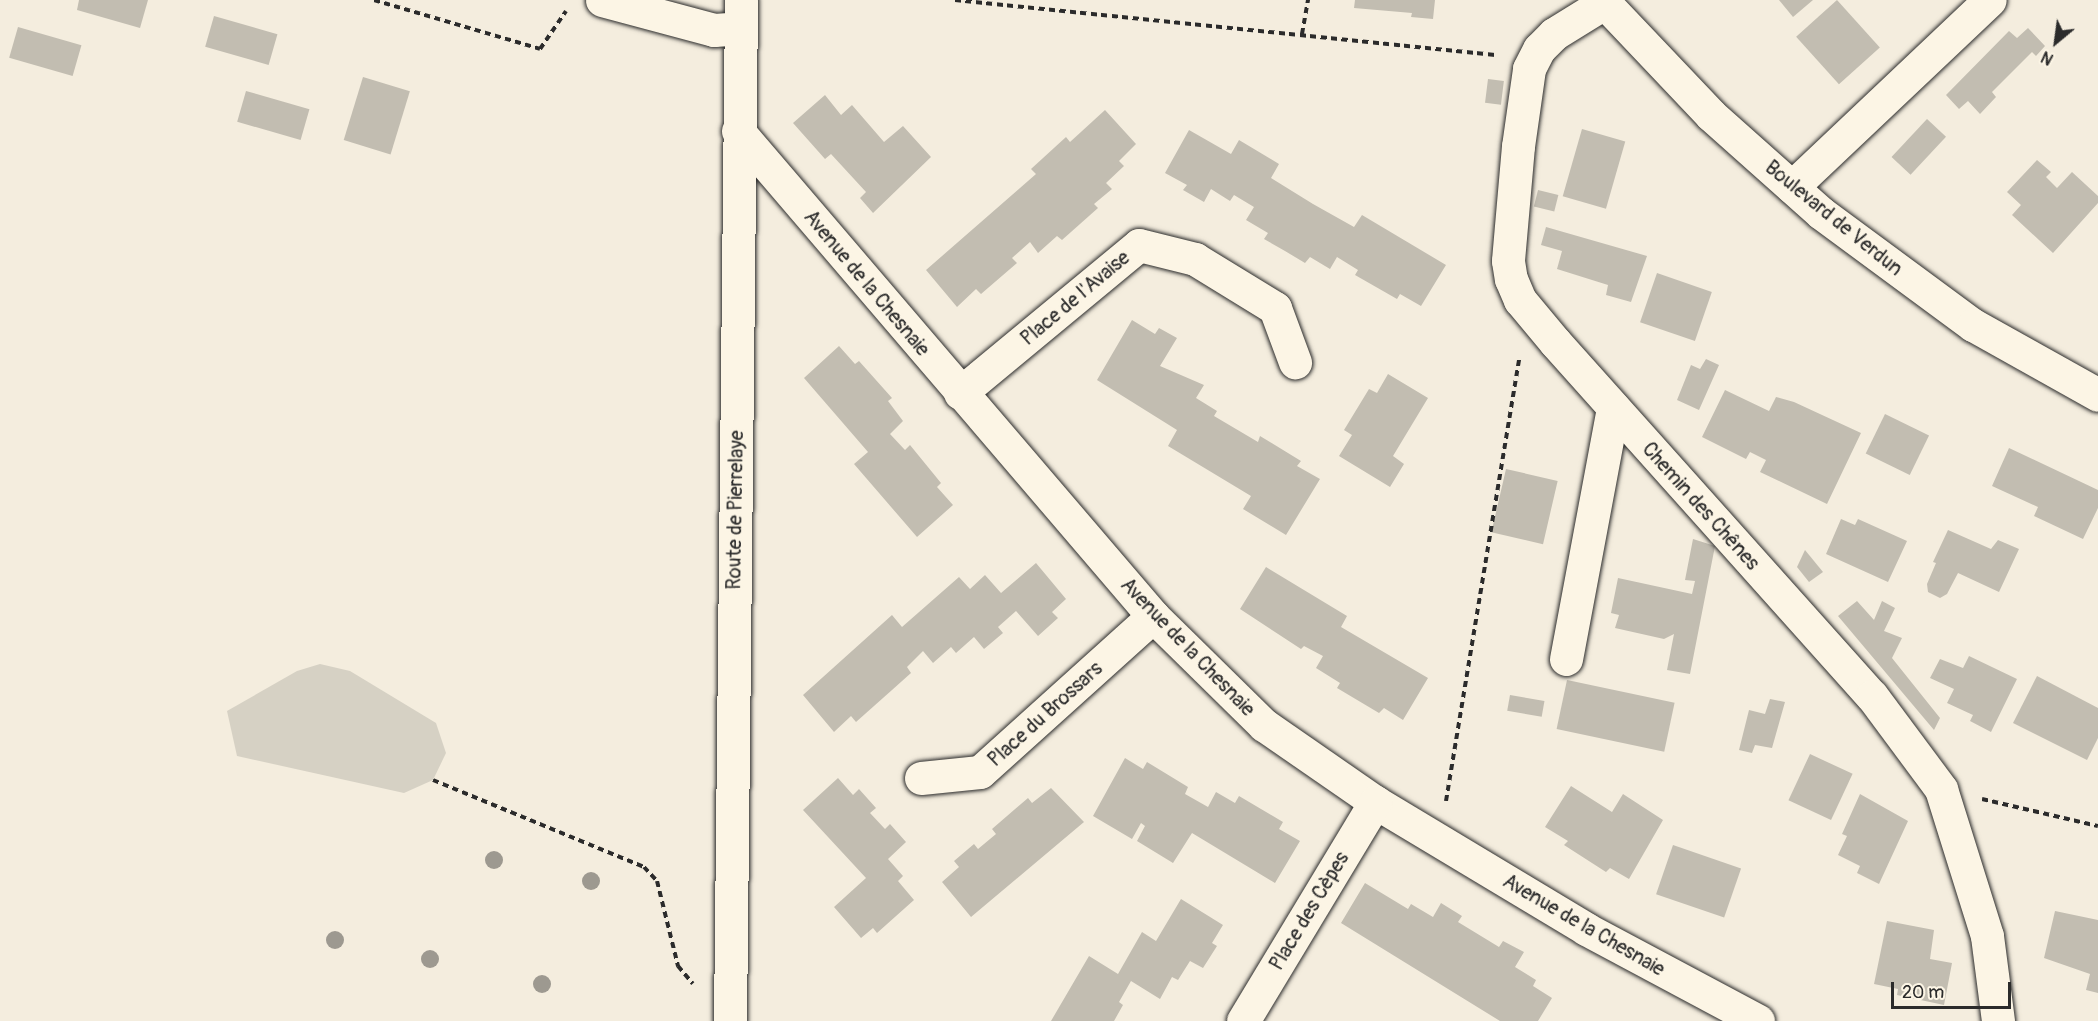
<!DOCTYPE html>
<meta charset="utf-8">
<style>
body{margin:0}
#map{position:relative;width:2098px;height:1021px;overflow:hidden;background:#f4edde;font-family:Pangolin,sans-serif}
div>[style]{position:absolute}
.green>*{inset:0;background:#d6d1c4}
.building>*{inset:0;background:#c2bdb1;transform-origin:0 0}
.path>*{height:4px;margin-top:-2px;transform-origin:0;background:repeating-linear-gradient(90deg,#2b2b2b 0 6px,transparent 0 10.5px)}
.roads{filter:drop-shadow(0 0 2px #2b2b2b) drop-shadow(0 0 2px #2b2b2b)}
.minor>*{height:33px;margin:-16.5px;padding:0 16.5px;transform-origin:16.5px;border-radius:16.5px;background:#fcf5e5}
.major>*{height:33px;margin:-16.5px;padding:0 16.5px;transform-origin:16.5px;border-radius:16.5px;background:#fcf5e5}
.trees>*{width:18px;height:18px;margin:-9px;border-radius:50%;background:#9d9990}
span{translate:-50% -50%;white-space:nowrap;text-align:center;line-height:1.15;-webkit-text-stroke:4.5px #fcf5e5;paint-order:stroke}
.street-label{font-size:20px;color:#2b2b2b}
.north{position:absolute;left:2026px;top:12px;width:60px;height:60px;-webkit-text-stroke:4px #fcf5e5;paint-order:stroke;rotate:209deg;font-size:16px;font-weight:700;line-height:24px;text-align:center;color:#2b2b2b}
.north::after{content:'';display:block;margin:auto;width:21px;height:27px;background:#2b2b2b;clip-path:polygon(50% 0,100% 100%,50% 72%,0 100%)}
.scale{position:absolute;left:1891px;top:982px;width:120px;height:27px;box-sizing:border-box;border:3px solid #2b2b2b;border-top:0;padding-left:8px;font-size:18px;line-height:21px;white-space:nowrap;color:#2b2b2b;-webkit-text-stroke:4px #fcf5e5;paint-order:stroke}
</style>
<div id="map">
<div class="green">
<i style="clip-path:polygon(320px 664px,350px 671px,436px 723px,446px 753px,433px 780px,404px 793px,237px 756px,227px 711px,297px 671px)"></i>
</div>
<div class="building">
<i style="clip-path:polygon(79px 0,148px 0,140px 28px,77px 10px)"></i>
<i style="clip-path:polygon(1355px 0,1435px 0,1433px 19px,1411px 17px,1412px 13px,1354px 8px)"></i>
<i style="clip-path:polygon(1779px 0,1813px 0,1793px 17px)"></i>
<i style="left:1837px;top:0;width:64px;height:55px;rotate:48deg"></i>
<i style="left:214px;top:16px;width:66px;height:32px;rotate:16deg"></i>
<i style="left:18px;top:27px;width:66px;height:32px;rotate:16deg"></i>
<i style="clip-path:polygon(2028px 28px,2045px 46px,2036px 56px,2032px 52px,1992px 92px,1996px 97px,1980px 114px,1968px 101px,1959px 109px,1946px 95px,2009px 31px,2017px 38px)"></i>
<i style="left:363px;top:77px;width:49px;height:66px;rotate:17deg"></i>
<i style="left:1488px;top:79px;width:16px;height:24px;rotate:7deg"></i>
<i style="left:246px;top:91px;width:66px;height:32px;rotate:16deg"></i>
<i style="clip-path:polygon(825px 95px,841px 115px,852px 105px,884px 142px,903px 126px,931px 157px,873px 213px,860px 198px,866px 192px,831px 154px,825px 159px,793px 123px)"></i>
<i style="clip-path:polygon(1105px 110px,1136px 144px,1119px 161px,1124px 166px,1106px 183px,1112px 189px,1094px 204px,1098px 208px,1062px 240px,1057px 236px,1038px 253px,1030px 242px,1012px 258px,1017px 263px,981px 294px,976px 289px,957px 307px,926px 270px,1036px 174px,1031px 169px,1066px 137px,1070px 142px)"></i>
<i style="left:1927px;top:119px;width:26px;height:52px;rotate:43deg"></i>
<i style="left:1582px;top:129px;width:45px;height:70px;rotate:16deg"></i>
<i style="clip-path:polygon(1189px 130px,1231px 154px,1239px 140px,1279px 164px,1271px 178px,1313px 204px,1354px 227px,1362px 215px,1446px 265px,1421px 306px,1400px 294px,1397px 299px,1355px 275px,1358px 270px,1337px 257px,1330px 269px,1310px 257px,1305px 263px,1285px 251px,1264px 239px,1268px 233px,1246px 220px,1254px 207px,1234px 195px,1230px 201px,1211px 189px,1204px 202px,1183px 190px,1187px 185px,1165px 173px)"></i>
<i style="clip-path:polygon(2037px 160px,2051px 172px,2046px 177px,2057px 188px,2072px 172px,2098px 196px,2098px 203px,2053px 253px,2012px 215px,2021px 205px,2007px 192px)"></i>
<i style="left:1538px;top:190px;width:21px;height:17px;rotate:14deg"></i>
<i style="clip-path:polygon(1546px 227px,1647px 256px,1631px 302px,1606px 295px,1608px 285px,1557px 269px,1562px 251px,1541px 245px)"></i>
<i style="left:1657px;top:273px;width:58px;height:52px;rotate:19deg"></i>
<i style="clip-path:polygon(1132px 320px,1155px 334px,1159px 328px,1177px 338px,1160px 366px,1204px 385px,1196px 398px,1217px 411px,1214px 416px,1258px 442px,1260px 436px,1301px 461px,1297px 466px,1320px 479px,1286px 535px,1243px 509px,1251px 496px,1168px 446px,1177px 430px,1097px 380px)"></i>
<i style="clip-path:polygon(839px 346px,855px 364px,859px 361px,892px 398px,888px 401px,903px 421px,890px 434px,905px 450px,910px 445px,941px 483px,937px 487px,953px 505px,917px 537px,854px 464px,868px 452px,804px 378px)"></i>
<i style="clip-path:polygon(1706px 359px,1719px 365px,1699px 410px,1677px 400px,1691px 365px,1700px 369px)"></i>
<i style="clip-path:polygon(1388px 374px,1428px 398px,1393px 456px,1404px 464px,1390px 487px,1339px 456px,1352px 435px,1344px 430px,1369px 389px,1377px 393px)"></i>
<i style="clip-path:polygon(1725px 390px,1769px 411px,1776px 397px,1794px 402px,1861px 433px,1827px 504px,1760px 472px,1766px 460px,1750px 452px,1746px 459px,1702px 437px)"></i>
<i style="left:1885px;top:414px;width:49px;height:44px;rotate:26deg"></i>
<i style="clip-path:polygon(2009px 448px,2098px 490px,2098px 508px,2083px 539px,2034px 516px,2038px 507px,1992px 486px)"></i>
<i style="left:1506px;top:469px;width:53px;height:65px;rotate:13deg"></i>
<i style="clip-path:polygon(1841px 519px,1855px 525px,1858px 519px,1907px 541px,1888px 582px,1826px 554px)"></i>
<i style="clip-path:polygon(1948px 530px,1991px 549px,1998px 540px,2019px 549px,1999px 592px,1958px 573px,1947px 594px,1940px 598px,1928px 592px,1927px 584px,1936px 563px,1933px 562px)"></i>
<i style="clip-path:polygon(1693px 539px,1715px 546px,1690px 674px,1667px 670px,1674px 634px,1664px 639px,1615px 628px,1619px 615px,1611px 613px,1618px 578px,1692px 594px,1695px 581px,1685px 580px)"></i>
<i style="clip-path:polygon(1805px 550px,1823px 572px,1809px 582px,1797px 567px)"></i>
<i style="clip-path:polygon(1036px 563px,1066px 599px,1052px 612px,1058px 618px,1038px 636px,1016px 611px,998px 627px,1003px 633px,984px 649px,974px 637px,956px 653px,951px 647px,933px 663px,923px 651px,907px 667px,911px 673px,892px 690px,856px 722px,851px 716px,834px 732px,803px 695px,892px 615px,902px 627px,959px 577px,970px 589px,985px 575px,1001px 593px)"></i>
<i style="clip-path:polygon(1266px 567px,1347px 616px,1341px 627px,1428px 678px,1403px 720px,1384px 708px,1379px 713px,1337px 688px,1340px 683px,1316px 668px,1323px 656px,1304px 646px,1301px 649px,1240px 609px)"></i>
<i style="clip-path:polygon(1857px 601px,1874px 620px,1882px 601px,1895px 608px,1884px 631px,1902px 638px,1892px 658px,1940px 718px,1934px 730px,1838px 616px)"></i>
<i style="clip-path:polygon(1969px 656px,2017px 679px,1991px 732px,1970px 721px,1973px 715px,1947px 703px,1954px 689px,1930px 678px,1940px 659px,1963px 668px)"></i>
<i style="clip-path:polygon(2037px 676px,2098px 708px,2098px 738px,2087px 760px,2013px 723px)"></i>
<i style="left:1567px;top:680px;width:110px;height:50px;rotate:12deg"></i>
<i style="left:1510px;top:695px;width:35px;height:16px;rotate:10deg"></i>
<i style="clip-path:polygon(1770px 699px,1785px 702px,1772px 748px,1755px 745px,1752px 753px,1739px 750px,1749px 710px,1765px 714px)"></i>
<i style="left:1810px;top:754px;width:47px;height:51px;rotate:25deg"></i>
<i style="clip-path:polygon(1125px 758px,1143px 769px,1147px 762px,1188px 787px,1185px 794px,1208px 807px,1216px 792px,1235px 803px,1239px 796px,1283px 822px,1279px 829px,1300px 841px,1275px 883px,1192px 833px,1173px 863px,1137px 841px,1145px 826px,1141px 823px,1132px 839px,1093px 816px)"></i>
<i style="clip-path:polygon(838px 778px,853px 795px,859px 789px,876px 808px,870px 813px,885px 829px,890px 824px,906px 842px,888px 859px,903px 876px,898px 881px,914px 900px,877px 933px,873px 928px,861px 938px,834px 907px,866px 878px,803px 810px)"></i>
<i style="clip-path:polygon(1571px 786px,1612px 812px,1623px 794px,1663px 820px,1629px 879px,1610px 868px,1606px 872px,1564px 845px,1568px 841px,1545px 827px)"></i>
<i style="clip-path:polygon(1051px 788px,1084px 822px,971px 917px,942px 882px,959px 867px,954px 861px,974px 844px,978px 849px,996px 834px,992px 829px,1028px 798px,1032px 803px)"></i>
<i style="clip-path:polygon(1860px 794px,1908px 821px,1879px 884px,1857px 873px,1860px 866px,1838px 855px,1847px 836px,1842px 834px)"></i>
<i style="left:1673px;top:845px;width:72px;height:52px;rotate:19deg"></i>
<i style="clip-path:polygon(1365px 883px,1408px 909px,1411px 904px,1433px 917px,1441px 903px,1462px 916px,1458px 922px,1499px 947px,1503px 941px,1524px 952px,1515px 967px,1536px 980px,1533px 986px,1552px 998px,1538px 1021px,1500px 1021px,1341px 923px)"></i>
<i style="clip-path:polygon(1181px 899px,1223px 925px,1212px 943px,1217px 946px,1203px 968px,1190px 961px,1178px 980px,1172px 977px,1160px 999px,1131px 981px,1119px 1002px,1123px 1005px,1114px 1021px,1051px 1021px,1089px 956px,1118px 974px,1142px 932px,1156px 941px)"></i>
<i style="clip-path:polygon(2055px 911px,2098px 920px,2098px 993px,2086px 990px,2090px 974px,2044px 958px)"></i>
<i style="clip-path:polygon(1887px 921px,1934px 930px,1930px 959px,1952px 963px,1944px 1005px,1897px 995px,1898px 989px,1874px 984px)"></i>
</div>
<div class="path">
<i style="left:374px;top:0;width:173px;rotate:16.4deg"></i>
<i style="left:540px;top:49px;width:46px;rotate:-55.6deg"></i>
<i style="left:955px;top:0;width:543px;rotate:5.82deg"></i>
<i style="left:1302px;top:34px;width:35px;rotate:-80deg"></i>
<i style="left:433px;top:780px;width:228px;rotate:22.4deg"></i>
<i style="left:644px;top:867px;width:19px;rotate:47deg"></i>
<i style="left:657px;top:881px;width:88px;rotate:76.1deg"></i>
<i style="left:678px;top:966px;width:23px;rotate:50deg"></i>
<i style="left:1982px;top:799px;width:119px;rotate:13.1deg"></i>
<i style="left:1446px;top:801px;width:448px;rotate:-80.6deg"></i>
</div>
<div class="roads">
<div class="minor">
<i style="left:602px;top:0;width:116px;rotate:15deg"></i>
<i style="left:714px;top:30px;width:26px;rotate:-4deg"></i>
<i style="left:1604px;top:3px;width:59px;rotate:148.2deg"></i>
<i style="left:1554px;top:34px;width:21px;rotate:135deg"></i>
<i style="left:1539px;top:49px;width:22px;rotate:117deg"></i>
<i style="left:1529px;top:69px;width:78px;rotate:98.1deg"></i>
<i style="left:1518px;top:146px;width:115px;rotate:95deg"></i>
<i style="left:1508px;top:261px;width:18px;rotate:81deg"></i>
<i style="left:1511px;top:279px;width:23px;rotate:67deg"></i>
<i style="left:1520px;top:300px;width:55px;rotate:50.2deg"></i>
<i style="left:1555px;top:342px;width:475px;rotate:48.2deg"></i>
<i style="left:1872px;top:696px;width:116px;rotate:53.4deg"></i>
<i style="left:1941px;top:789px;width:154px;rotate:72.6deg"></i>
<i style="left:1987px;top:936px;width:86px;rotate:82.6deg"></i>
<i style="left:738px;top:131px;width:638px;rotate:49.45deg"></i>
<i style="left:1153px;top:616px;width:156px;rotate:44.5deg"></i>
<i style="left:1264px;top:725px;width:135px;rotate:34.7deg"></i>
<i style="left:1375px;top:802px;width:246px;rotate:31deg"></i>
<i style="left:1586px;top:929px;width:195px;rotate:28.1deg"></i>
<i style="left:1792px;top:187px;width:272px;rotate:-43.4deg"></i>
<i style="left:960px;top:393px;width:232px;rotate:-39.6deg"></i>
<i style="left:1139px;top:245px;width:58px;rotate:14deg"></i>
<i style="left:1195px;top:259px;width:94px;rotate:31.5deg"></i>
<i style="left:1275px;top:308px;width:58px;rotate:69.7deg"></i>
<i style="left:1566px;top:659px;width:256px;rotate:-79.4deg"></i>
<i style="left:921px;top:778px;width:59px;rotate:-5.8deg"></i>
<i style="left:980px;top:772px;width:233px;rotate:-42deg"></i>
<i style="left:730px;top:1021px;width:1021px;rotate:-89.38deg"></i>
<i style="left:1243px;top:1021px;width:256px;rotate:-58.9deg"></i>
</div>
<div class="major">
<i style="left:1602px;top:0;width:158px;rotate:46.5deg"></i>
<i style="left:1711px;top:115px;width:147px;rotate:41.7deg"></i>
<i style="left:1821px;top:213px;width:189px;rotate:36.4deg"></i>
<i style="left:1973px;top:325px;width:143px;rotate:29.2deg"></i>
</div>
</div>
<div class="trees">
<i style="left:494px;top:860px"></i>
<i style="left:591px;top:881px"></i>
<i style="left:335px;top:940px"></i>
<i style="left:430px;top:959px"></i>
<i style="left:542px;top:984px"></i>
</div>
<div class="street-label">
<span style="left:1834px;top:218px;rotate:39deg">Boulevard de Verdun</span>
<span style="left:867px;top:283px;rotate:50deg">Avenue de la Chesnaie</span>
<span style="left:1075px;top:298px;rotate:-40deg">Place de l'Avaise</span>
<span style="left:1701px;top:506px;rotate:48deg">Chemin des Chênes</span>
<span style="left:735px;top:510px;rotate:-89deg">Route de Pierrelaye</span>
<span style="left:1188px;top:647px;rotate:46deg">Avenue de la Chesnaie</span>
<span style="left:1045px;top:714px;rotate:-42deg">Place du Brossars</span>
<span style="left:1309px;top:911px;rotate:-59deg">Place des Cèpes</span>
<span style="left:1584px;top:925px;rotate:30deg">Avenue de la Chesnaie</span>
</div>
<div class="north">N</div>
<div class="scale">20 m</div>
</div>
